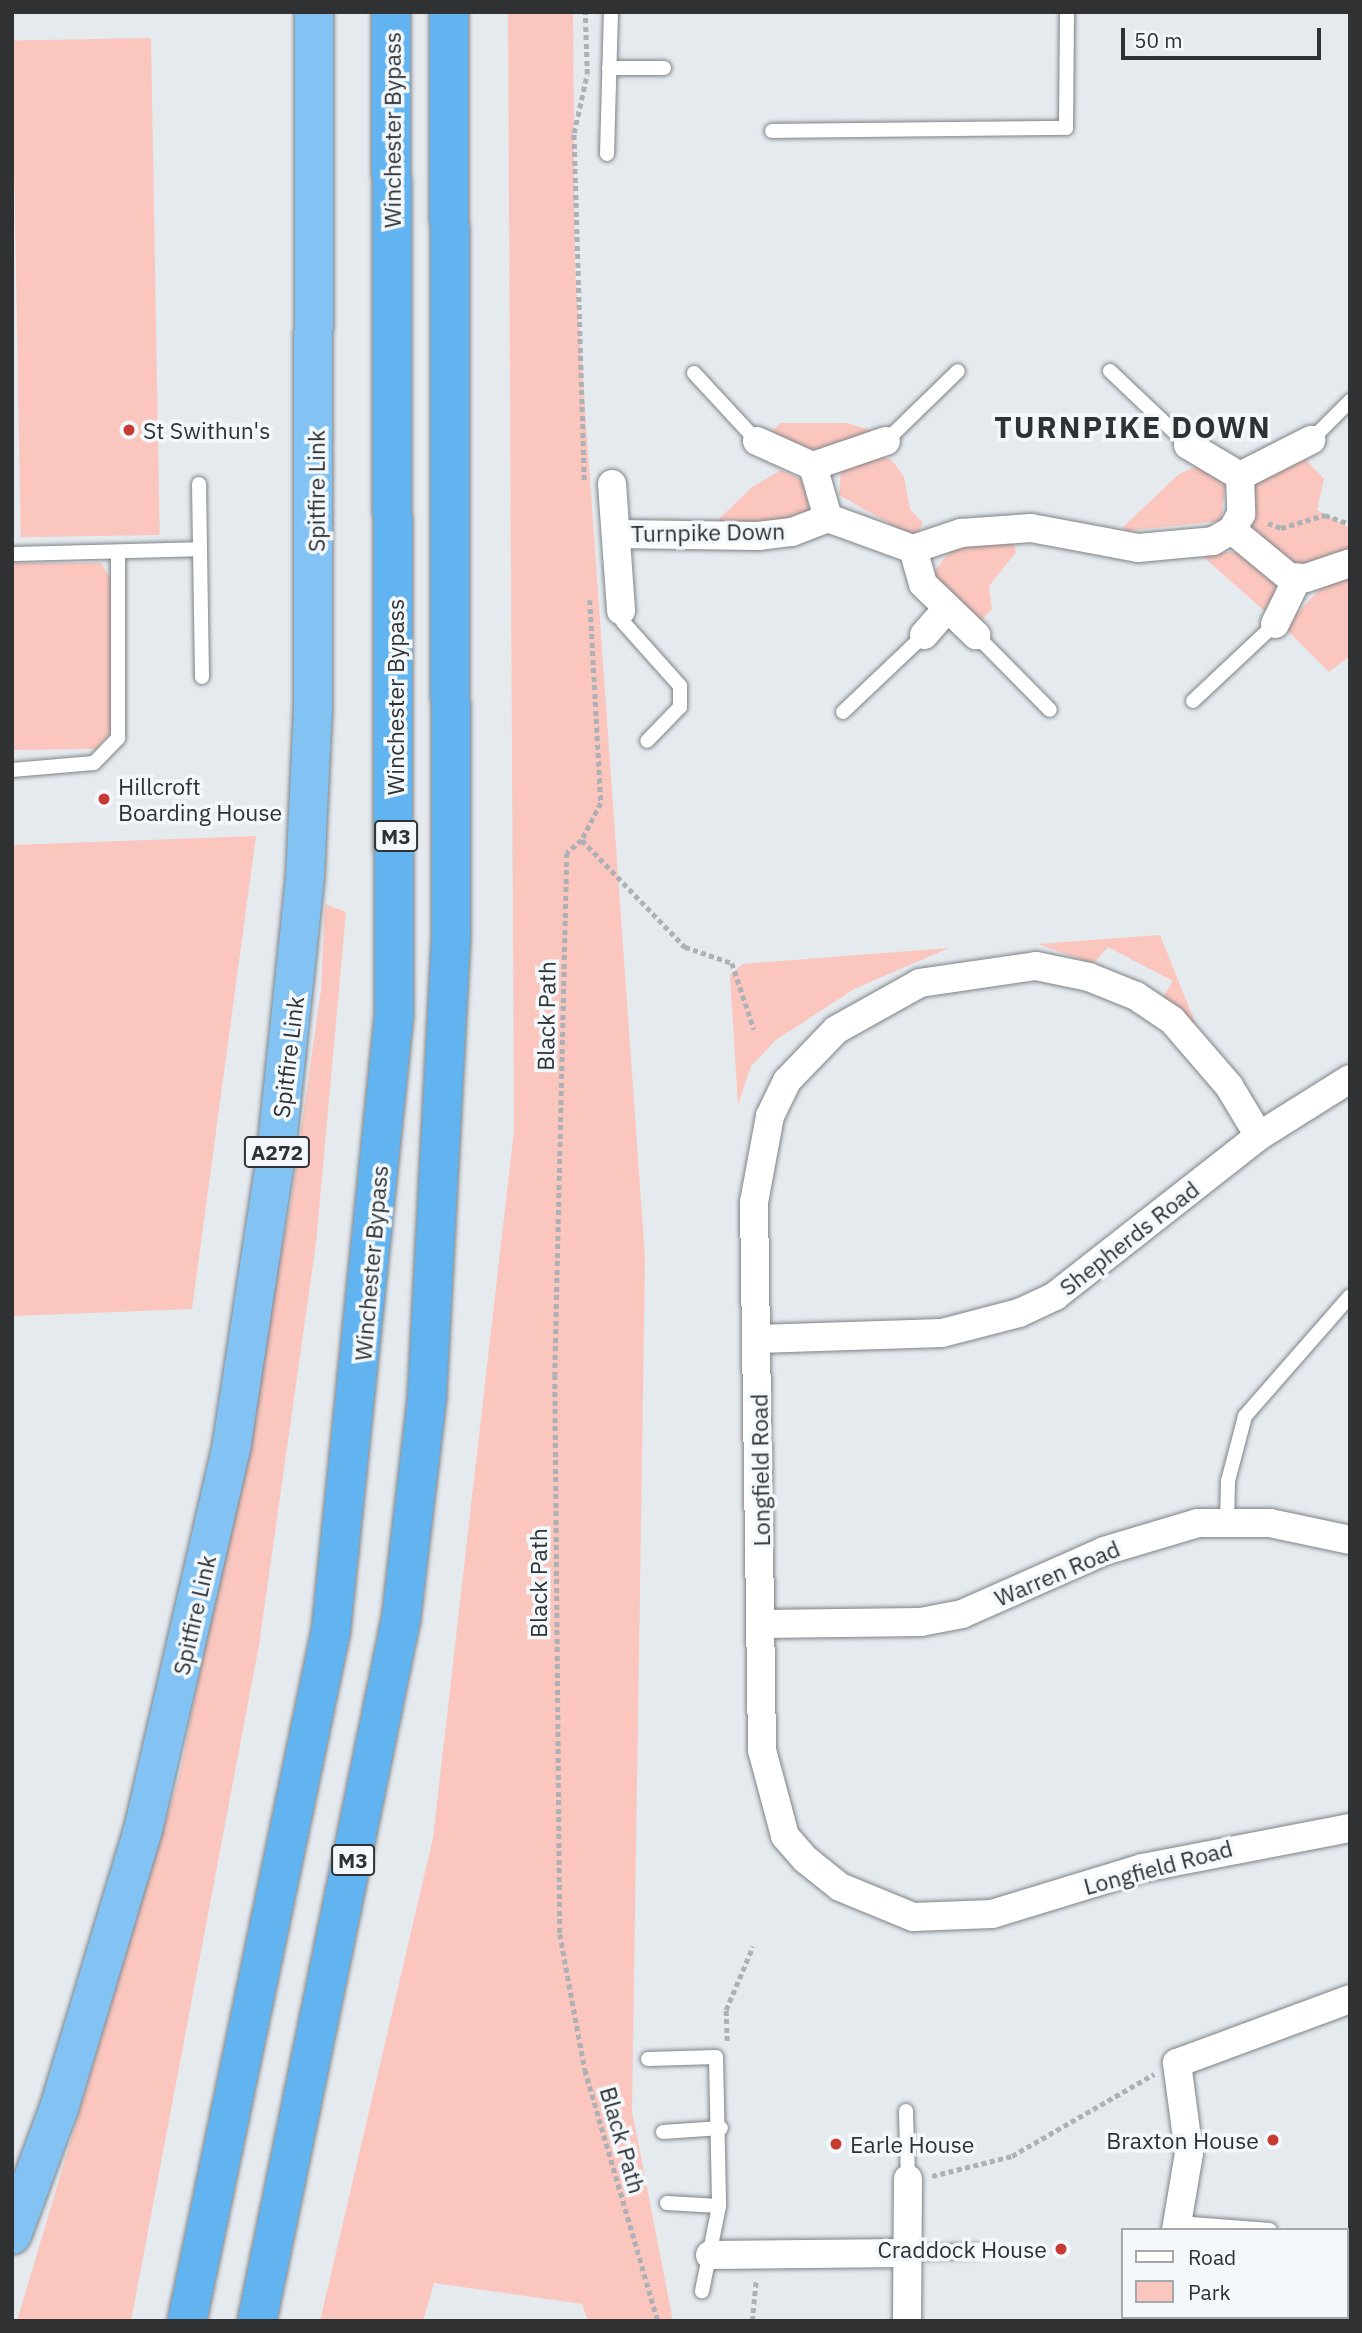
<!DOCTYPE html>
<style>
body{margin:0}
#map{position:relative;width:1362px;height:2333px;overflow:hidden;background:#e5eaef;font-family:"IBM Plex Sans",sans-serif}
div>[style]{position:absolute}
.green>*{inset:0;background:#fbc6be;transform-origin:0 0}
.path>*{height:4.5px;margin-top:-2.25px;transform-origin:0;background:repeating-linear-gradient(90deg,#adb1b5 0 5px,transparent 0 8.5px)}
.roads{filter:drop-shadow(0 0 2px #7e8387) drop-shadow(0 0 2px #7e8387)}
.service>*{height:14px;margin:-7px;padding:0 7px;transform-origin:7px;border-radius:7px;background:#fff}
.minor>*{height:28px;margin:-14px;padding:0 14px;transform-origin:14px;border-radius:14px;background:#fff}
.trunk>*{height:38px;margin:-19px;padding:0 19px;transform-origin:19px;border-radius:19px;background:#82c3f4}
.motorway>*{height:38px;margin:-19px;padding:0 19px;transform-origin:19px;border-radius:19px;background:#62b4f1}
.dots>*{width:19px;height:19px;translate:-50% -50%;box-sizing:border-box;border:4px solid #f2f8fc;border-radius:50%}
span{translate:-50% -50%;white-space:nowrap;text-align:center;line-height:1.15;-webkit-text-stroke:7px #f2f8fc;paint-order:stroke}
.shield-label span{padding:2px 5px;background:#f2f8fc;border:2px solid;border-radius:5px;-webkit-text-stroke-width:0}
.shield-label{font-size:21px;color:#2f3132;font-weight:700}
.street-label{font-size:23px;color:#2f3132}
.poi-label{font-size:23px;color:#2f3132}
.left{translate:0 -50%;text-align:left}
.right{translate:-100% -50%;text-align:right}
.district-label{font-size:30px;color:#2f3132;font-weight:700;letter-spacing:2px}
.frame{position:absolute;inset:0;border:14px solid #2f3132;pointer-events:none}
.legend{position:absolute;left:1121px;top:2228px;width:228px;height:91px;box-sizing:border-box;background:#f2f8fc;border:2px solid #a4a8ab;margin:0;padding:9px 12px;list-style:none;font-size:21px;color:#2f3132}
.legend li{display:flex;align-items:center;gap:14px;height:35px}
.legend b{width:35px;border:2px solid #a4a8ab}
.scale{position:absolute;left:1121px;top:28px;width:200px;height:32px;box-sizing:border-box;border:4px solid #2f3132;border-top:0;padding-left:9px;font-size:21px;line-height:24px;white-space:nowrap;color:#2f3132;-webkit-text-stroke:5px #f2f8fc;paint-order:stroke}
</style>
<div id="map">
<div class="green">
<i style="clip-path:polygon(508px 12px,573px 12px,575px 266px,645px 1258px,632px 2111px,673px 2321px,588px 2321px,582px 2304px,434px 2283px,423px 2321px,320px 2321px,433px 1838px,514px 1130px)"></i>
<i style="left:151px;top:38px;width:497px;height:139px;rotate:89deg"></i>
<i style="clip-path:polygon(781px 423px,847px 423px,879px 433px,834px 449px,794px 451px,764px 438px)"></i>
<i style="clip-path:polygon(879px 456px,892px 460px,904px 477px,910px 509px,923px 523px,915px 538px,839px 495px,841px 469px)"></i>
<i style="clip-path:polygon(1306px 460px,1324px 479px,1317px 510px,1350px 528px,1350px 552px,1302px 571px,1250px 528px,1250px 499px,1253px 476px)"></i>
<i style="clip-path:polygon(1203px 464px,1219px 471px,1225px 486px,1221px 521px,1126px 531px,1123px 527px,1179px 474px)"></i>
<i style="clip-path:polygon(781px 470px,806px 482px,810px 515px,790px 528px,715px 523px,752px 487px)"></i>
<i style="clip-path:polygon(1012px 538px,1016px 552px,989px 586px,992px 609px,978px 624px,932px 575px,953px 547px)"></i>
<i style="clip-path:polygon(1232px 552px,1248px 555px,1274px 580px,1278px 601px,1269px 615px,1199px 553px)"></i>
<i style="clip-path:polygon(12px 563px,101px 563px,115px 586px,120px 721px,96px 749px,12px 750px)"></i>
<i style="clip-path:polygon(1350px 576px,1350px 656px,1329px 672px,1284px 627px,1323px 586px)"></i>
<i style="clip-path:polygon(256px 836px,192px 1309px,12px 1316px,12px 845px)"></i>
<i style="clip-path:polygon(325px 904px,346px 912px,316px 1243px,259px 1645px,131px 2321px,17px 2321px,180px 1773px,291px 1201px,321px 990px)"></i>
<i style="clip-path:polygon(1160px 935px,1197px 1027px,1160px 1002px,1173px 981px,1108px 947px,1093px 964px,1038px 944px)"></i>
<i style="clip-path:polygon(949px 948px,854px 989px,776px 1040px,751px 1066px,738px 1105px,730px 975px,743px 964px)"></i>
</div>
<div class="path">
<i style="left:584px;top:480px;width:347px;rotate:-91.7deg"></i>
<i style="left:574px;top:133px;width:60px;rotate:-77.6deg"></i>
<i style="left:587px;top:74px;width:62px;rotate:-91.8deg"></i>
<i style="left:1268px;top:523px;width:14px;rotate:21deg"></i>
<i style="left:1281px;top:528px;width:46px;rotate:-16.5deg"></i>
<i style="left:1325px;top:515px;width:27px;rotate:20deg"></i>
<i style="left:590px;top:600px;width:203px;rotate:86.9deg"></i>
<i style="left:601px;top:803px;width:42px;rotate:117.2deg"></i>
<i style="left:582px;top:840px;width:20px;rotate:139deg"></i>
<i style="left:567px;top:853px;width:522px;rotate:91.32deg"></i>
<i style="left:555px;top:1375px;width:559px;rotate:89.49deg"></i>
<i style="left:560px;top:1934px;width:138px;rotate:79.6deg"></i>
<i style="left:585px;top:2070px;width:261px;rotate:73.8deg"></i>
<i style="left:582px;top:840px;width:149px;rotate:46.1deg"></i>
<i style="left:685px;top:947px;width:50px;rotate:18.8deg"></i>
<i style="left:732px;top:963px;width:70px;rotate:71.6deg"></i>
<i style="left:727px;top:2041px;width:31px;rotate:-92deg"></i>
<i style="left:726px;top:2010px;width:69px;rotate:-67.1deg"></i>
<i style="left:932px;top:2176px;width:82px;rotate:-14deg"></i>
<i style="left:1012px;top:2156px;width:164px;rotate:-30deg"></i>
<i style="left:752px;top:2321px;width:41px;rotate:-84.4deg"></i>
</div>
<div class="roads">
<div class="service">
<i style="left:609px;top:68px;width:55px"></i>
<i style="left:772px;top:131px;width:294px;rotate:-0.6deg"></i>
<i style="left:1066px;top:128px;width:116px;rotate:-89.5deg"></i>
<i style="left:607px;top:154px;width:142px;rotate:-88.4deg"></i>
<i style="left:1110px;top:371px;width:108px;rotate:43.5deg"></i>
<i style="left:694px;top:373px;width:93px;rotate:47.2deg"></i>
<i style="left:1311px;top:440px;width:55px;rotate:-45deg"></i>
<i style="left:886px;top:441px;width:100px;rotate:-44.2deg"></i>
<i style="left:199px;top:484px;width:65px;rotate:89.1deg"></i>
<i style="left:12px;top:554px;width:188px;rotate:-1.5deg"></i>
<i style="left:200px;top:549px;width:128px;rotate:89.1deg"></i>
<i style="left:621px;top:611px;width:11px;rotate:80deg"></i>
<i style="left:623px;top:622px;width:86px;rotate:48.3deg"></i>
<i style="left:680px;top:686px;width:21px;rotate:90deg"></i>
<i style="left:680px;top:707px;width:47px;rotate:134.1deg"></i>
<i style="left:976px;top:635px;width:105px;rotate:45.4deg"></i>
<i style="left:1193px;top:701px;width:112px;rotate:-43.2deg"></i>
<i style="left:843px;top:712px;width:112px;rotate:-43.5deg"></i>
<i style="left:12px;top:770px;width:82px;rotate:-4.9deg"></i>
<i style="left:94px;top:763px;width:35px;rotate:-46deg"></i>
<i style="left:118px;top:738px;width:186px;rotate:-90deg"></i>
<i style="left:1227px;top:1522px;width:41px;rotate:-88.6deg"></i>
<i style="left:1228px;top:1481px;width:67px;rotate:-75.3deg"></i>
<i style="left:1245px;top:1416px;width:159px;rotate:-48.8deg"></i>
<i style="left:648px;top:2059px;width:68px;rotate:-1.7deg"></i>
<i style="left:716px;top:2057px;width:149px;rotate:88.8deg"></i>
<i style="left:719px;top:2206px;width:87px;rotate:101.3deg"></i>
<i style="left:906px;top:2111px;width:68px;rotate:88.3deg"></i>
<i style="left:663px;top:2132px;width:58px;rotate:-3.9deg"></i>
<i style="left:667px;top:2203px;width:52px;rotate:3.3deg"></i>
<i style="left:1178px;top:2223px;width:92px;rotate:4.4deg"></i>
<i style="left:905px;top:2253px;width:76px;rotate:-1.5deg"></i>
</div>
<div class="minor">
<i style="left:757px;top:441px;width:61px;rotate:24.1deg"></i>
<i style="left:813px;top:466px;width:54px;rotate:73.9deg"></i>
<i style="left:1188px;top:445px;width:61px;rotate:30.8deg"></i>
<i style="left:1240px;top:476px;width:38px;rotate:88deg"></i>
<i style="left:1241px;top:514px;width:18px;rotate:119deg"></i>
<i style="left:813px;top:466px;width:77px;rotate:-18.9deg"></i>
<i style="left:1240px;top:476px;width:80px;rotate:-26.9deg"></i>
<i style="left:612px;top:484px;width:127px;rotate:85.9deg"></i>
<i style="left:616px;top:534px;width:142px;rotate:0.8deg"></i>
<i style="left:758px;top:536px;width:34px;rotate:-7deg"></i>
<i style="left:792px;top:532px;width:39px;rotate:-21deg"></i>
<i style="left:828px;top:518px;width:90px;rotate:20deg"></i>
<i style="left:913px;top:549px;width:51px;rotate:-18.4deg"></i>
<i style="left:961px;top:533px;width:70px;rotate:-4.1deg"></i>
<i style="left:1031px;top:528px;width:109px;rotate:10.6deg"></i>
<i style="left:1138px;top:548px;width:75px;rotate:-5.3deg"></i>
<i style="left:1213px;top:541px;width:22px;rotate:-30deg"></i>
<i style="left:1232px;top:530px;width:74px;rotate:39.5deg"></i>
<i style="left:1289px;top:577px;width:17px;rotate:3deg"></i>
<i style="left:1306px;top:578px;width:46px;rotate:-18.8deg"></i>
<i style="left:913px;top:549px;width:36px;rotate:74deg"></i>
<i style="left:923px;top:584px;width:74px;rotate:43.9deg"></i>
<i style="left:1275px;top:624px;width:50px;rotate:-63.9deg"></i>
<i style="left:924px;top:635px;width:35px;rotate:-49deg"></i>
<i style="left:1259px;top:1136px;width:58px;rotate:-121deg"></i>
<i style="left:1229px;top:1086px;width:87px;rotate:-130.8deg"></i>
<i style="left:1172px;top:1020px;width:43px;rotate:-146.3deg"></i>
<i style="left:1136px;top:996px;width:51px;rotate:-158deg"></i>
<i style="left:1089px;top:977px;width:54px;rotate:-168.3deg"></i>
<i style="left:1036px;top:966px;width:117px;rotate:171.7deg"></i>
<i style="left:920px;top:983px;width:96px;rotate:150.8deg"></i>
<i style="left:836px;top:1030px;width:71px;rotate:133.9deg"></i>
<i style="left:787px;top:1081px;width:39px;rotate:116deg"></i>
<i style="left:770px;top:1116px;width:87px;rotate:100.5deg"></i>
<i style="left:754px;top:1202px;width:548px;rotate:89.16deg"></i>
<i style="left:762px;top:1750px;width:89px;rotate:75deg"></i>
<i style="left:785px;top:1836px;width:30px;rotate:49deg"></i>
<i style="left:805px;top:1859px;width:45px;rotate:38.7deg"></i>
<i style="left:840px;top:1887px;width:79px;rotate:22.3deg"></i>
<i style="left:913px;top:1917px;width:79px;rotate:-2.2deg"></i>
<i style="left:992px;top:1914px;width:157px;rotate:-17deg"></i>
<i style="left:1142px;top:1868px;width:212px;rotate:-10.9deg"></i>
<i style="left:758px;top:1339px;width:184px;rotate:-1.9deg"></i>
<i style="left:942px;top:1333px;width:80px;rotate:-14.6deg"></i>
<i style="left:1019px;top:1313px;width:40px;rotate:-25deg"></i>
<i style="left:1055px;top:1296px;width:259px;rotate:-38.1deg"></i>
<i style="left:1259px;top:1136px;width:107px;rotate:-32.1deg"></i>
<i style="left:761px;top:1624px;width:160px;rotate:-0.7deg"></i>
<i style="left:921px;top:1622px;width:42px;rotate:-11deg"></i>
<i style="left:962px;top:1614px;width:155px;rotate:-23.9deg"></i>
<i style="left:1104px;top:1551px;width:98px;rotate:-16.6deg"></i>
<i style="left:1198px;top:1523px;width:72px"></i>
<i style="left:1270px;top:1523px;width:82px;rotate:12deg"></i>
<i style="left:1176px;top:2230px;width:78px;rotate:-80.4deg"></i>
<i style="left:1189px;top:2153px;width:91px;rotate:-97.6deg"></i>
<i style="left:1177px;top:2063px;width:184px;rotate:-20.3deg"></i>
<i style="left:710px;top:2255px;width:194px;rotate:-0.6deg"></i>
<i style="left:907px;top:2321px;width:142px;rotate:-89.6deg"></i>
<i style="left:1150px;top:2321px;width:4px;rotate:-76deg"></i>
</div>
<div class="trunk">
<i style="left:12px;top:2235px;width:135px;rotate:-69.7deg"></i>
<i style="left:59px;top:2108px;width:290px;rotate:-73.2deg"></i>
<i style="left:143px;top:1830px;width:397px;rotate:-77deg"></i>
<i style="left:232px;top:1443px;width:283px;rotate:-81.3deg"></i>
<i style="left:275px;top:1163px;width:288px;rotate:-84deg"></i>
<i style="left:305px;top:877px;width:169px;rotate:-87.3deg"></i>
<i style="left:313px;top:708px;width:696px;rotate:-89.92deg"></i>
</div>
<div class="motorway">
<i style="left:187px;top:2321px;width:706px;rotate:-78.23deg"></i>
<i style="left:331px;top:1630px;width:618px;rotate:-84.15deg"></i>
<i style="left:394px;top:1015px;width:1003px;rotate:-90.17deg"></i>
<i style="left:257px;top:2321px;width:717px;rotate:-78.41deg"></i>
<i style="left:401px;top:1619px;width:225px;rotate:-83.3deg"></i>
<i style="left:427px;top:1396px;width:460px;rotate:-87deg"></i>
<i style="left:451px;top:937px;width:925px;rotate:-90.12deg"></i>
</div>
</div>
<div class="dots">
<i style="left:129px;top:430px;background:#c83b32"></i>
<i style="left:104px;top:799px;background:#c83b32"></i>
<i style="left:1273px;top:2140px;background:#c83b32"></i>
<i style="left:836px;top:2144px;background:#c83b32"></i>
<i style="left:1061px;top:2249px;background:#c83b32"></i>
</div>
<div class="shield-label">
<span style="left:396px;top:836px">M3</span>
<span style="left:277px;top:1152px">A272</span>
<span style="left:353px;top:1860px">M3</span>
</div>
<div class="street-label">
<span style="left:392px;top:130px;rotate:-90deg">Winchester Bypass</span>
<span style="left:316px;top:491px;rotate:-90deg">Spitfire Link</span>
<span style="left:708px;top:532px;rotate:-1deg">Turnpike Down</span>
<span style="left:395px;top:697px;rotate:-90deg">Winchester Bypass</span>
<span style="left:546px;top:1016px;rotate:-89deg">Black Path</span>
<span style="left:288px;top:1057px;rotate:-83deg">Spitfire Link</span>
<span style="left:1129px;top:1238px;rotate:-38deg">Shepherds Road</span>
<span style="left:371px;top:1263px;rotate:-85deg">Winchester Bypass</span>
<span style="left:760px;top:1470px;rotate:-91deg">Longfield Road</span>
<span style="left:1057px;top:1573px;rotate:-23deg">Warren Road</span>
<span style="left:538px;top:1583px;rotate:-90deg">Black Path</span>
<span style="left:194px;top:1615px;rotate:-77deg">Spitfire Link</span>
<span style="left:1158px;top:1867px;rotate:-15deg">Longfield Road</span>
<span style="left:623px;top:2140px;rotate:74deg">Black Path</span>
</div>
<div class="poi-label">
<span class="left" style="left:143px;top:430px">St Swithun's</span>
<span class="left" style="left:118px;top:799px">Hillcroft<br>Boarding House</span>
<span class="right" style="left:1259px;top:2140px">Braxton House</span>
<span class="left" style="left:850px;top:2144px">Earle House</span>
<span class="right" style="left:1047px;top:2249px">Craddock House</span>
</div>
<div class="district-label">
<span style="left:1133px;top:427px">TURNPIKE DOWN</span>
</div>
<div class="frame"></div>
<ul class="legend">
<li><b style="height:9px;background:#fff"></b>Road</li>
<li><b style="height:19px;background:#fbc6be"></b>Park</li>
</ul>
<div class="scale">50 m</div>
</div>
